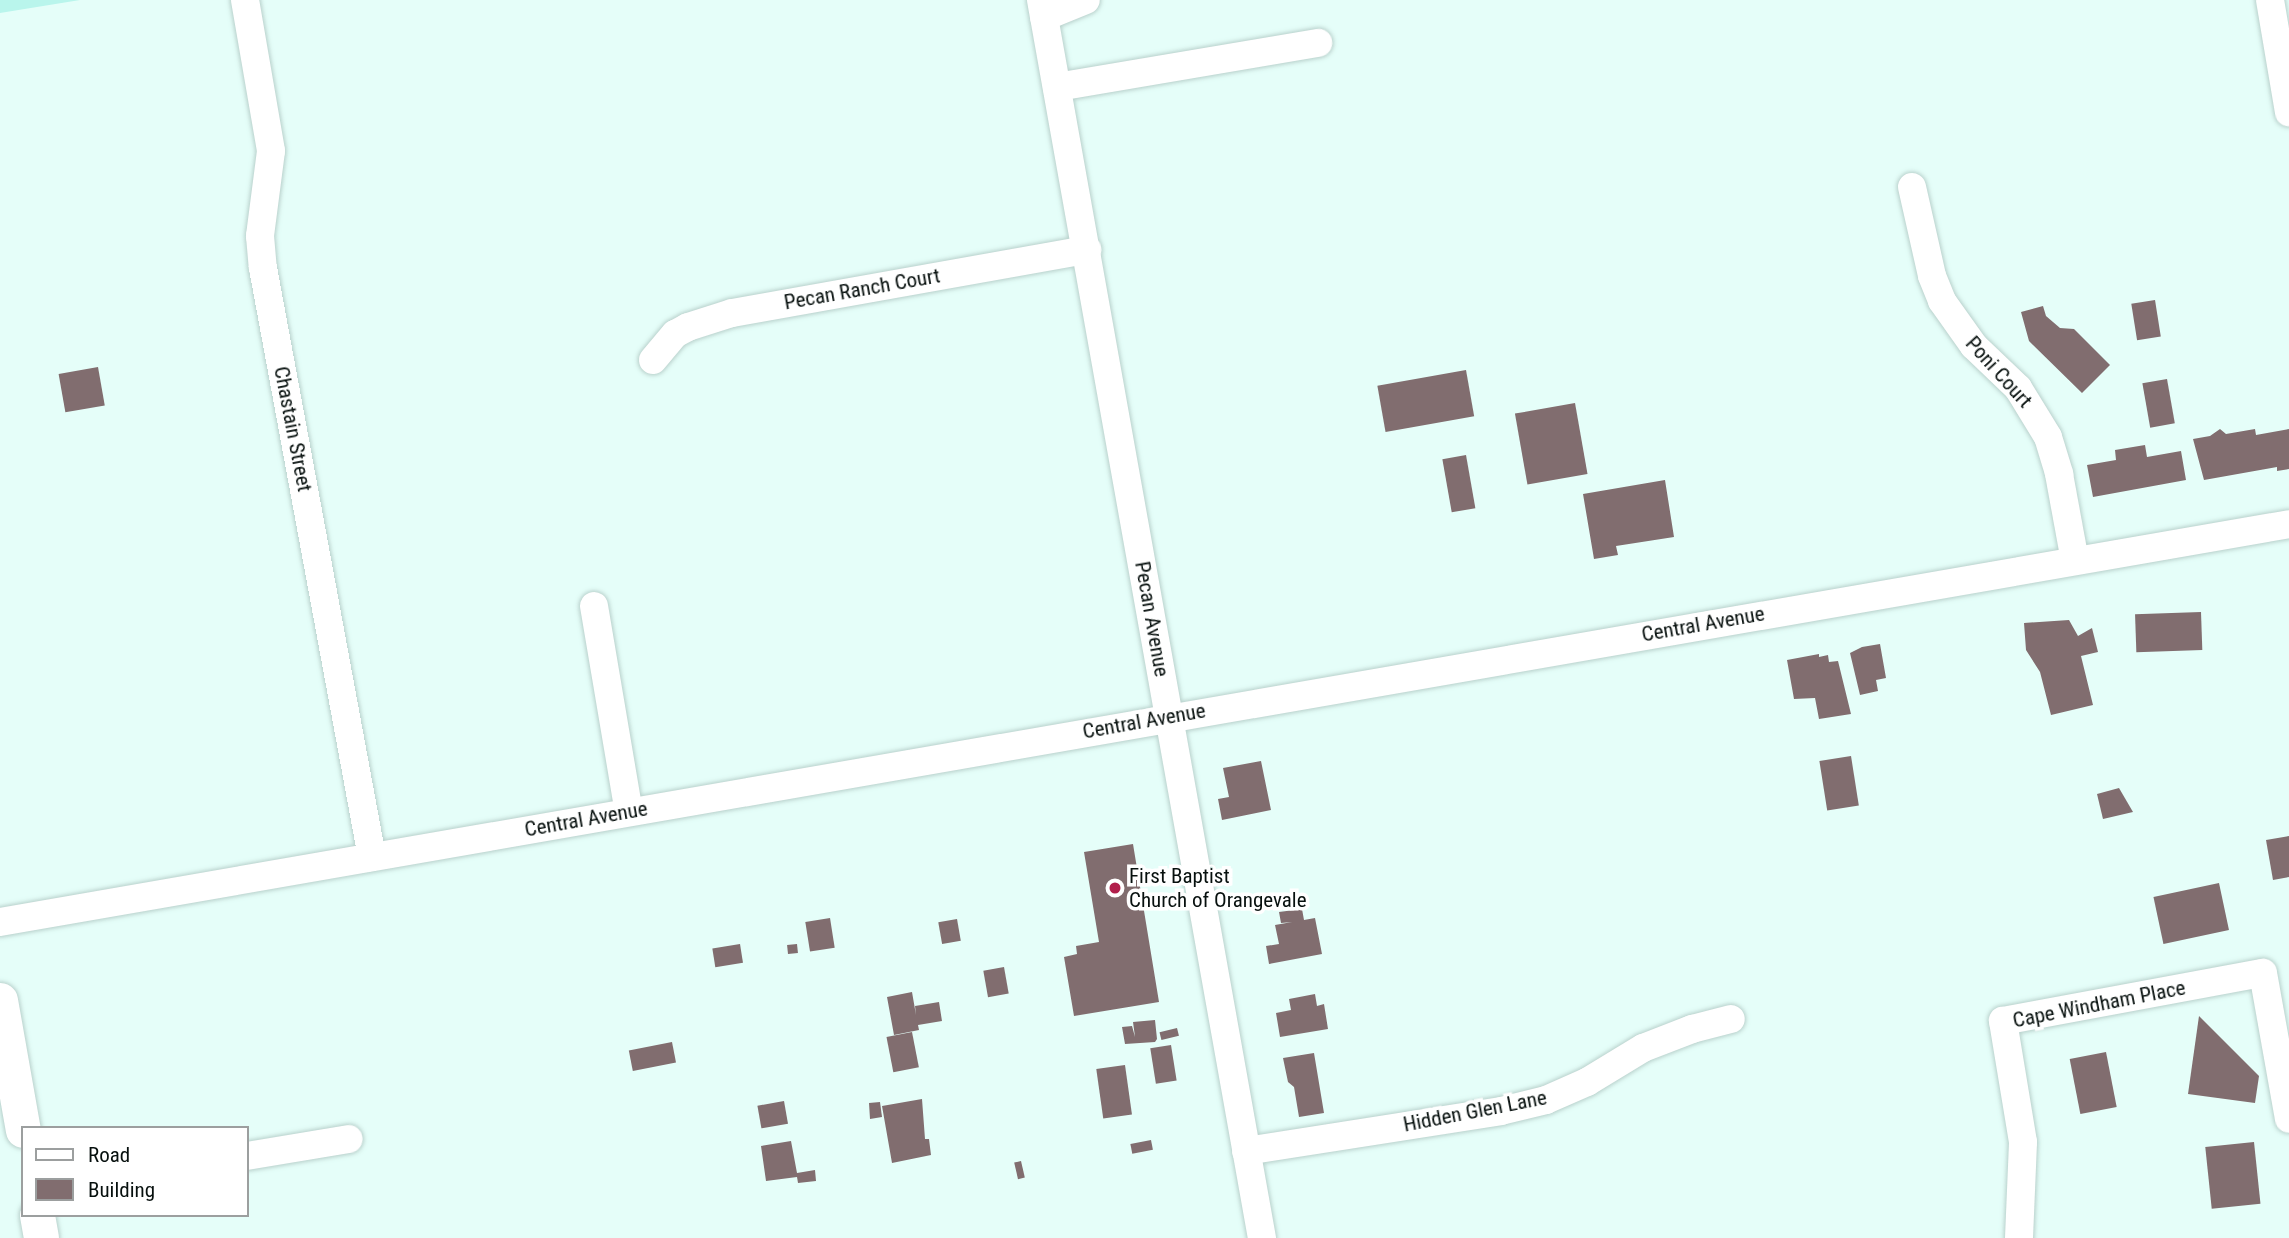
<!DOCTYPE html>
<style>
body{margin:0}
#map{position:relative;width:2289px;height:1238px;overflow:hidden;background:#e5fef9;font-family:"Roboto Condensed",sans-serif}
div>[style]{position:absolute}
.green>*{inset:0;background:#b9f5ec}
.building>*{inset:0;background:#816d6f;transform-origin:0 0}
.roads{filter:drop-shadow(0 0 2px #b9d1cc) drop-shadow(0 0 2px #b9d1cc)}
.minor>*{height:28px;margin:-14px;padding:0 14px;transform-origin:14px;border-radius:14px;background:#fff}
.major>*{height:35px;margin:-17.5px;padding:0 17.5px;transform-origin:17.5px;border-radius:17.5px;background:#fff}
.dots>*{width:19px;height:19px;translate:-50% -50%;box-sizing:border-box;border:4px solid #fff;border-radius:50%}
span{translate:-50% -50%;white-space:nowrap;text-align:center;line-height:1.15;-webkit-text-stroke:7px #fff;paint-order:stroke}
.street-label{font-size:21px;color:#07100e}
.poi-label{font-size:21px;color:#07100e}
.left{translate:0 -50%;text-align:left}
.legend{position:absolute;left:21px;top:1126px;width:228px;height:91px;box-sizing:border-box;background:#fff;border:2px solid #9c9f9f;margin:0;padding:9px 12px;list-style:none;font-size:21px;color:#07100e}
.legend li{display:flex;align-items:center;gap:14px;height:35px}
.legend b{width:35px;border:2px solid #9c9f9f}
</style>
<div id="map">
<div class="green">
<i style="clip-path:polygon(0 0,80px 0,0 13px)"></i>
</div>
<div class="building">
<i style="left:2155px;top:300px;width:37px;height:24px;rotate:81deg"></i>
<i style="clip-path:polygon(2043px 306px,2046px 316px,2060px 328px,2074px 329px,2110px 365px,2082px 393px,2029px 341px,2021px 312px)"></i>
<i style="left:98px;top:367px;width:39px;height:40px;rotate:80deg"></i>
<i style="left:1466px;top:370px;width:47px;height:90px;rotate:80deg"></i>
<i style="left:2167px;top:379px;width:45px;height:25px;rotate:80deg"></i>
<i style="left:1575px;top:403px;width:72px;height:61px;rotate:80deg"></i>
<i style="clip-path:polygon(2220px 429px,2226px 434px,2255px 429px,2256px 435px,2289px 429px,2289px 469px,2277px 471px,2277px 467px,2204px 480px,2193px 439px,2210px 436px)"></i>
<i style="clip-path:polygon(2145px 445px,2147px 457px,2181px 451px,2186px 480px,2093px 497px,2087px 465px,2116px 460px,2115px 450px)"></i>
<i style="left:1466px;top:455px;width:54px;height:24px;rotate:80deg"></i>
<i style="clip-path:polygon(1665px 480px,1674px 537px,1616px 546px,1618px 555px,1594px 559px,1583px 494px)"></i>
<i style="left:2201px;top:612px;width:38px;height:66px;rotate:88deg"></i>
<i style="clip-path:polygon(2069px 620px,2078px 636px,2092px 628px,2098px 652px,2081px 656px,2093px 705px,2051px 715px,2040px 672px,2026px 650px,2024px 623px)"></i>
<i style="clip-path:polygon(1880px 644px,1886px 678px,1876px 680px,1878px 691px,1860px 695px,1850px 653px,1862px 647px)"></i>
<i style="clip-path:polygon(1819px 654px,1819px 657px,1828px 655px,1829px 662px,1838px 661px,1851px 714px,1819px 719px,1815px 698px,1794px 699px,1787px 660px)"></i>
<i style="left:1851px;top:756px;width:50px;height:32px;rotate:81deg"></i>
<i style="clip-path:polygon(1261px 761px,1271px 810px,1222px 820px,1218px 799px,1229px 797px,1223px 768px)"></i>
<i style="clip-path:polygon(2119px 788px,2133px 812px,2103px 819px,2097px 794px)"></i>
<i style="clip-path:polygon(2289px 836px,2289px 877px,2273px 880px,2266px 840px)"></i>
<i style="clip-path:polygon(1133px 844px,1159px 1002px,1074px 1016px,1064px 957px,1077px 954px,1076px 946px,1099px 942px,1084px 852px)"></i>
<i style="left:2219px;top:883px;width:48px;height:67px;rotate:78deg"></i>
<i style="clip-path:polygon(1302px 909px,1304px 920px,1315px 918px,1322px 954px,1269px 964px,1266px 946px,1279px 944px,1275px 925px,1292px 922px,1281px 923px,1279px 912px)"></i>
<i style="left:830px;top:918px;width:30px;height:25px;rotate:81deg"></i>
<i style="left:957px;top:919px;width:22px;height:19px;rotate:80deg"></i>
<i style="left:740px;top:944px;width:19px;height:28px;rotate:81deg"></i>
<i style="left:797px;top:944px;width:9px;height:10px;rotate:84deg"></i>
<i style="left:1004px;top:967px;width:27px;height:21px;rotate:80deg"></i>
<i style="clip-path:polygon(912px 992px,916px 1015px,915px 1006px,939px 1002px,942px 1021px,918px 1025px,919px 1030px,894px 1035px,887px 997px)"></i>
<i style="clip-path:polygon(1315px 994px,1317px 1006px,1324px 1004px,1328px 1029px,1280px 1037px,1276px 1013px,1291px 1010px,1289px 999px)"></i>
<i style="clip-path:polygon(2199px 1016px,2259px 1076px,2255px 1103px,2188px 1094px)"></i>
<i style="clip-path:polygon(1155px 1020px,1157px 1039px,1155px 1042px,1125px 1044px,1122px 1027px,1132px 1026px,1135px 1037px,1133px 1022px)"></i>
<i style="left:1177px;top:1028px;width:8px;height:18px;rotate:76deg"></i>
<i style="left:912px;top:1032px;width:36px;height:26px;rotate:79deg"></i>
<i style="left:672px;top:1042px;width:21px;height:44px;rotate:79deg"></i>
<i style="left:1171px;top:1045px;width:36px;height:21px;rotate:81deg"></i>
<i style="left:2106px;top:1052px;width:56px;height:37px;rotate:79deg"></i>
<i style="clip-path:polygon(1314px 1053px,1324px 1113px,1299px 1117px,1294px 1087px,1288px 1082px,1283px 1058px)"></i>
<i style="left:1125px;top:1065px;width:50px;height:29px;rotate:82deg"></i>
<i style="clip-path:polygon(922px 1099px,925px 1139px,929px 1139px,931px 1155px,892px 1163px,882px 1106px)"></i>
<i style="left:784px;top:1101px;width:23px;height:27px;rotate:80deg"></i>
<i style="clip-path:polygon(880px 1102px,882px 1117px,870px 1119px,869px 1103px)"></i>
<i style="left:1151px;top:1140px;width:10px;height:21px;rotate:79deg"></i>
<i style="clip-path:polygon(791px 1141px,797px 1173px,815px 1170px,816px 1181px,798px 1183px,797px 1177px,766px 1181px,761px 1146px)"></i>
<i style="left:2254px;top:1142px;width:62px;height:49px;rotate:84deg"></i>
<i style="left:1021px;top:1161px;width:17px;height:7px;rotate:77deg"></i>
</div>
<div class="roads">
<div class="minor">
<i style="left:245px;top:0;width:153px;rotate:80.2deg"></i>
<i style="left:271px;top:151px;width:86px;rotate:97.4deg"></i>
<i style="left:260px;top:236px;width:32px;rotate:85deg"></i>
<i style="left:263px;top:268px;width:599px;rotate:79.52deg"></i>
<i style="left:1041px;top:0;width:1258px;rotate:79.88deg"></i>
<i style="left:2270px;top:0;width:114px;rotate:80.4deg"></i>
<i style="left:1044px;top:17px;width:45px;rotate:-22deg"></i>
<i style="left:1057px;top:87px;width:265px;rotate:-9.6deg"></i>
<i style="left:1912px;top:187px;width:91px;rotate:77.3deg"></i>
<i style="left:1932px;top:276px;width:27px;rotate:68deg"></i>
<i style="left:1942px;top:301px;width:55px;rotate:54.6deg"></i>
<i style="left:1974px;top:346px;width:61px;rotate:43.7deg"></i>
<i style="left:2018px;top:388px;width:57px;rotate:58.5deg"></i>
<i style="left:2048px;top:437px;width:39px;rotate:73deg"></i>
<i style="left:2059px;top:474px;width:88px;rotate:79.6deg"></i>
<i style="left:653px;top:360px;width:34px;rotate:-50deg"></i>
<i style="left:675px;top:334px;width:15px;rotate:-28deg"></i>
<i style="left:688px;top:327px;width:46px;rotate:-17.7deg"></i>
<i style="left:732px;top:313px;width:361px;rotate:-10.1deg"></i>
<i style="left:594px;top:606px;width:209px;rotate:80.4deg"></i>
<i style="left:0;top:922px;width:2323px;rotate:-9.86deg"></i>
<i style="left:1246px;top:1151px;width:258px;rotate:-8.9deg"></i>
<i style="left:1501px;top:1111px;width:46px;rotate:-13.7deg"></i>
<i style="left:1546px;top:1100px;width:45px;rotate:-23.7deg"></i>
<i style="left:1587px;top:1082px;width:66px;rotate:-31.3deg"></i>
<i style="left:1643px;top:1048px;width:53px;rotate:-21.2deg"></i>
<i style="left:1692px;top:1029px;width:40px;rotate:-14.4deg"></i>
<i style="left:247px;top:1156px;width:103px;rotate:-9.5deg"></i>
<i style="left:2019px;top:1238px;width:96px;rotate:-87.6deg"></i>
<i style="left:2023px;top:1142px;width:123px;rotate:-99.4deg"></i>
<i style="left:2003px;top:1021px;width:264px;rotate:-10.5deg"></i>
<i style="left:2263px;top:973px;width:148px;rotate:79.9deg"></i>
</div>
<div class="major">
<i style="left:0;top:1000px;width:132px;rotate:80deg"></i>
<i style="left:37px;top:1215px;width:23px;rotate:80deg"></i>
</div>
</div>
<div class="dots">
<i style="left:1115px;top:888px;background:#b11f4b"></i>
</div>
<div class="street-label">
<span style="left:862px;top:289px;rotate:-10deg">Pecan Ranch Court</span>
<span style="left:1999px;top:372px;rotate:48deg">Poni Court</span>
<span style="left:293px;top:429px;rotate:79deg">Chastain Street</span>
<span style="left:1152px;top:619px;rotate:80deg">Pecan Avenue</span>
<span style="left:1703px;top:624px;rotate:-10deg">Central Avenue</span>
<span style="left:1144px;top:721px;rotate:-10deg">Central Avenue</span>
<span style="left:586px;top:819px;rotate:-10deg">Central Avenue</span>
<span style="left:2099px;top:1004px;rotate:-11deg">Cape Windham Place</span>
<span style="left:1475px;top:1111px;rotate:-11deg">Hidden Glen Lane</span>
</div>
<div class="poi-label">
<span class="left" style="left:1129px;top:888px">First Baptist<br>Church of Orangevale</span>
</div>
<ul class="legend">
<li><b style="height:9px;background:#fff"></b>Road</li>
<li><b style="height:19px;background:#816d6f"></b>Building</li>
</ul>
</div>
